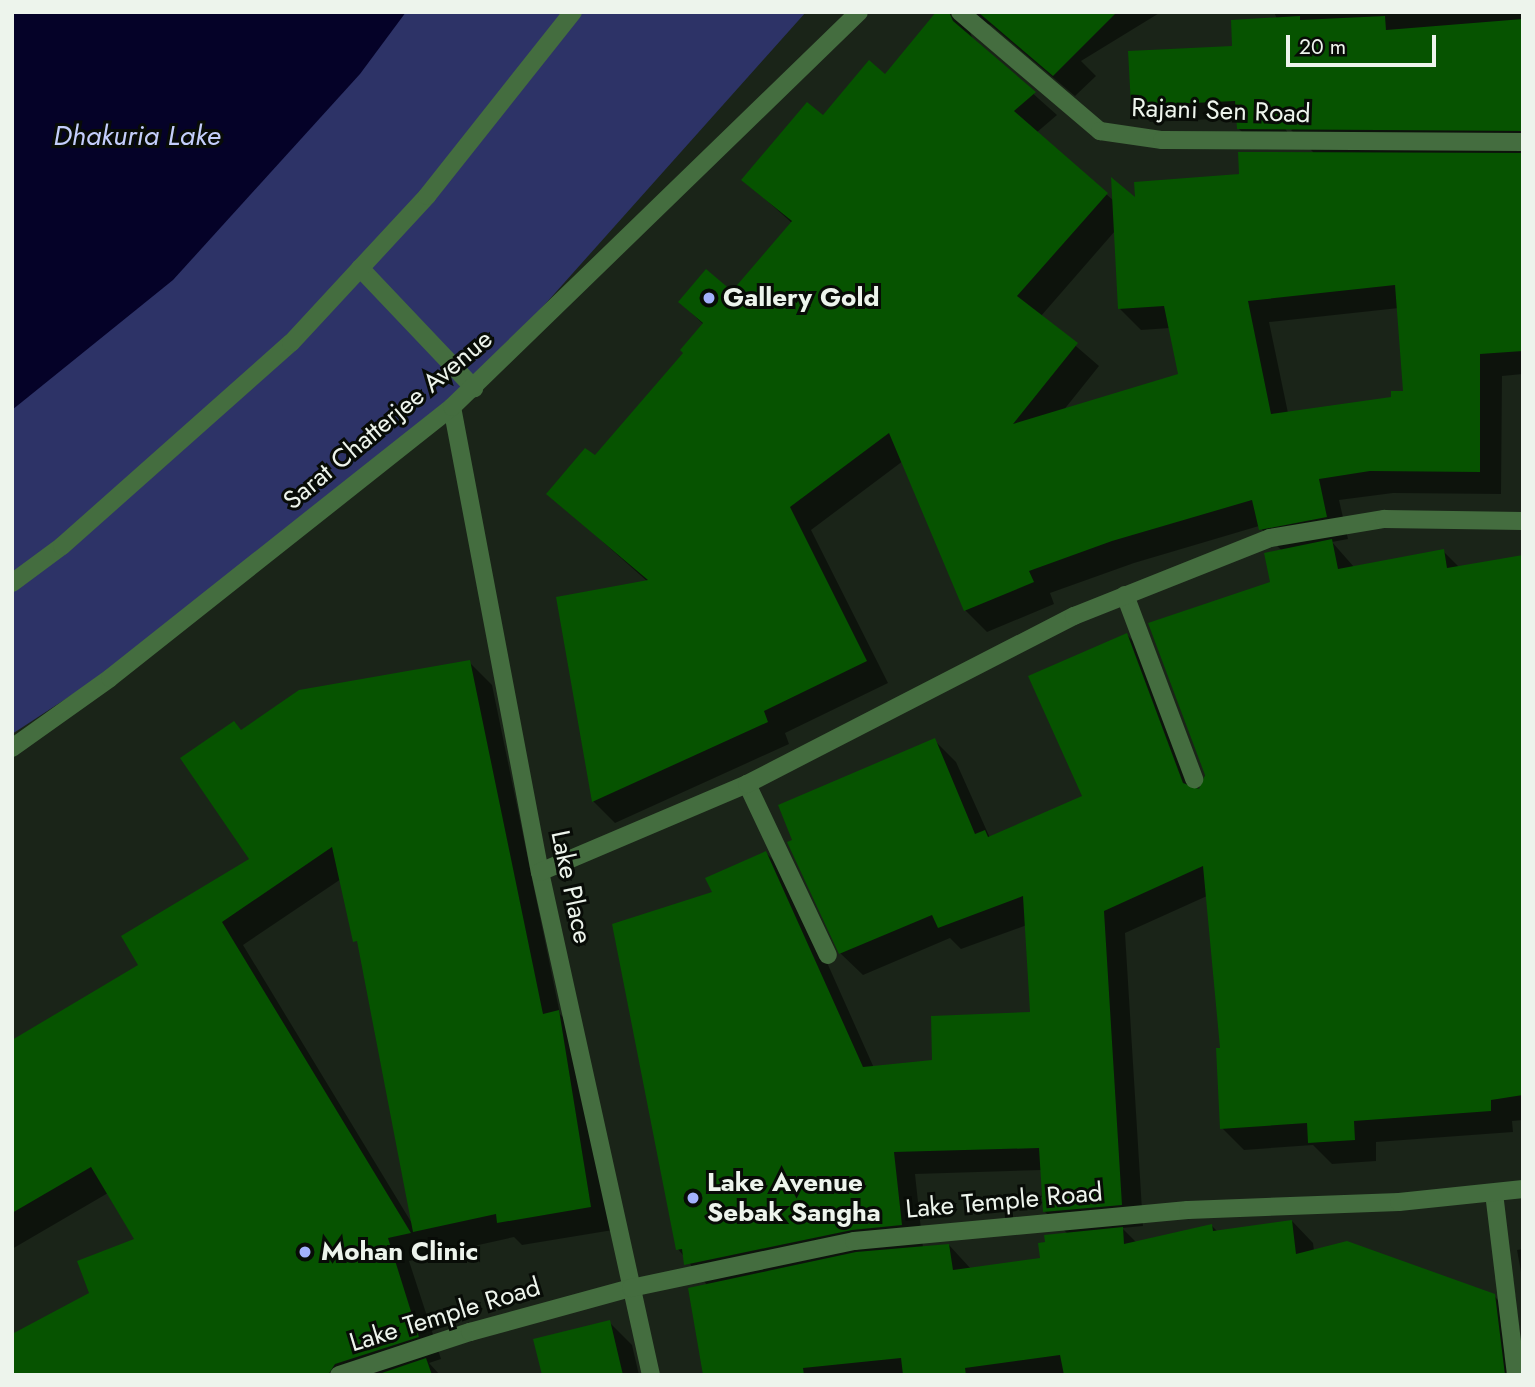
<!DOCTYPE html>
<style>
body{margin:0}
#map{position:relative;width:1535px;height:1387px;overflow:hidden;background:#1a2418;font-family:Jost,sans-serif}
div>[style]{position:absolute}
.green>*{inset:0;background:#2d3367}
.water>*{inset:0;background:#050228}
.shadow>*{inset:0;background:#0007}
.building>*{inset:0;background:#065300}
.service>*{height:18px;margin:-9px;padding:0 9px;transform-origin:9px;border-radius:9px;background:#446d3f}
.minor>*{height:18px;margin:-9px;padding:0 9px;transform-origin:9px;border-radius:9px;background:#446d3f}
.tertiary>*{height:18px;margin:-9px;padding:0 9px;transform-origin:9px;border-radius:9px;background:#446d3f}
.dots>*{width:19px;height:19px;translate:-50% -50%;box-sizing:border-box;border:4px solid #080c07;border-radius:50%}
span{translate:-50% -50%;white-space:nowrap;text-align:center;line-height:1.15;-webkit-text-stroke:6px #080c07;paint-order:stroke}
.street-label{font-size:26px;color:#edf4ec}
.poi-label{font-size:26px;color:#edf4ec;font-weight:700}
.left{translate:0 -50%;text-align:left}
.water-label{font-size:28px;color:#c4cefb;font-style:italic}
.frame{position:absolute;inset:0;border:14px solid #edf4ec;pointer-events:none}
.scale{position:absolute;left:1286px;top:35px;width:150px;height:32px;box-sizing:border-box;border:4px solid #edf4ec;border-top:0;padding-left:9px;font-size:21px;line-height:24px;white-space:nowrap;color:#edf4ec;-webkit-text-stroke:5px #080c07;paint-order:stroke}
</style>
<div id="map">
<div class="green">
<i style="clip-path:polygon(12px 12px,806px 12px,472px 386px,156px 640px,12px 734px)"></i>
</div>
<div class="water">
<i style="clip-path:polygon(12px 12px,406px 12px,360px 74px,173px 280px,12px 410px)"></i>
</div>
<div class="shadow">
<i style="clip-path:polygon(evenodd,941px 12px,1161px 12px,1081px 61px,1096px 76px,1075px 96px,991px 25px,979px 22px,970px 32px,973px 40px,1057px 115px,1036px 133px,1114px 201px,1137px 201px,1315px 154px,1291px 130px,1318px 115px,1274px 12px,1523px 12px,1523px 374px,1502px 376px,1501px 494px,1393px 493px,1339px 500px,1348px 539px,1332px 542px,1354px 567px,1443px 551px,1460px 568px,1523px 557px,1523px 1120px,1512px 1121px,1513px 1132px,1376px 1142px,1376px 1161px,1332px 1164px,1313px 1145px,1244px 1150px,1222px 1128px,1222px 1050px,1207px 896px,1125px 933px,1143px 1226px,1122px 1228px,1137px 1243px,1212px 1226px,1218px 1232px,1292px 1221px,1313px 1243px,1314px 1251px,1494px 1296px,1516px 1318px,1523px 1375px,705px 1375px,707px 1285px,678px 1249px,714px 894px,766px 853px,788px 875px,874px 1068px,934px 1062px,1032px 1014px,1027px 925px,961px 949px,950px 938px,863px 975px,840px 953px,934px 740px,956px 762px,990px 838px,1084px 797px,1127px 635px,1149px 657px,1199px 792px,1282px 551px,1259px 526px,1134px 563px,1050px 593px,1054px 604px,987px 632px,965px 610px,903px 461px,811px 530px,888px 683px,785px 733px,789px 744px,615px 823px,593px 801px,648px 582px,548px 493px,595px 458px,685px 353px,704px 325px,680px 302px,732px 294px,792px 223px,744px 180px,885px 76px,941px 12px,1115px 231px,1119px 308px,1141px 330px,1170px 328px,1180px 376px,1063px 411px,1099px 366px,1041px 316px,1115px 231px,941px 12px,1399px 308px,1405px 393px,1393px 399px,1288px 413px,1269px 322px,1399px 308px,941px 12px,1042px 1170px,1044px 1211px,1068px 1234px,1042px 1259px,971px 1269px,949px 1245px,923px 1248px,915px 1174px,1042px 1170px)"></i>
<i style="clip-path:polygon(1246px 65px,1296px 146px,1255px 145px,1238px 128px,1238px 118px,1150px 122px,1133px 105px)"></i>
<i style="clip-path:polygon(evenodd,469px 662px,492px 685px,560px 1014px,581px 1035px,613px 1230px,522px 1245px,514px 1237px,438px 1254px,424px 1242px,432px 1256px,409px 1261px,441px 1359px,429px 1363px,440px 1375px,12px 1375px,92px 1294px,136px 1240px,108px 1193px,12px 1249px,12px 1042px,141px 965px,252px 860px,242px 731px,469px 662px,341px 879px,359px 946px,413px 1225px,243px 945px,341px 879px)"></i>
<i style="clip-path:polygon(1523px 1249px,1523px 1283px,1517px 1250px)"></i>
<i style="clip-path:polygon(609px 1322px,632px 1345px,639px 1375px,543px 1375px)"></i>
</div>
<div class="building">
<i style="clip-path:polygon(evenodd,936px 12px,949px 12px,953px 21px,1036px 92px,1014px 111px,1108px 193px,1017px 296px,1078px 343px,1013px 424px,1178px 374px,1164px 306px,1118px 309px,1111px 177px,1135px 197px,1134px 182px,1239px 174px,1238px 152px,1523px 153px,1523px 351px,1480px 354px,1480px 472px,1370px 471px,1319px 479px,1327px 517px,1259px 530px,1252px 500px,1112px 541px,1029px 571px,1034px 582px,964px 611px,889px 433px,790px 507px,867px 661px,764px 711px,768px 722px,592px 802px,556px 597px,648px 580px,546px 494px,585px 448px,595px 455px,683px 353px,680px 350px,703px 323px,678px 302px,706px 269px,732px 291px,792px 221px,741px 180px,807px 102px,823px 115px,869px 60px,885px 74px,936px 12px,1395px 285px,1403px 391px,1391px 391px,1391px 397px,1271px 414px,1248px 301px,1395px 285px)"></i>
<i style="clip-path:polygon(978px 12px,1117px 12px,1053px 76px)"></i>
<i style="clip-path:polygon(1300px 16px,1300px 20px,1385px 16px,1386px 30px,1523px 19px,1523px 131px,1237px 129px,1235px 101px,1131px 106px,1128px 51px,1232px 46px,1231px 20px)"></i>
<i style="clip-path:polygon(1332px 539px,1338px 569px,1444px 549px,1447px 568px,1523px 555px,1523px 1095px,1491px 1100px,1491px 1111px,1354px 1121px,1355px 1140px,1308px 1143px,1307px 1123px,1220px 1129px,1216px 1048px,1220px 1048px,1203px 866px,1104px 911px,1122px 1205px,1043px 1212px,1039px 1148px,894px 1152px,902px 1225px,852px 1230px,684px 1265px,682px 1249px,676px 1250px,612px 924px,712px 892px,705px 878px,766px 851px,863px 1067px,932px 1060px,931px 1016px,1030px 1012px,1023px 896px,938px 928px,932px 915px,839px 954px,787px 842px,792px 840px,778px 805px,935px 738px,975px 834px,985px 830px,988px 837px,1082px 796px,1028px 676px,1127px 633px,1183px 783px,1199px 789px,1205px 775px,1148px 623px,1270px 582px,1264px 553px)"></i>
<i style="clip-path:polygon(470px 660px,543px 1014px,559px 1010px,591px 1207px,497px 1223px,496px 1214px,413px 1232px,357px 941px,353px 942px,332px 847px,222px 922px,411px 1233px,388px 1238px,419px 1337px,335px 1364px,328px 1375px,12px 1375px,12px 1334px,89px 1293px,77px 1261px,134px 1239px,91px 1167px,12px 1213px,12px 1040px,138px 965px,121px 936px,249px 859px,180px 758px,234px 721px,241px 730px,299px 690px)"></i>
<i style="clip-path:polygon(1292px 1220px,1296px 1254px,1347px 1241px,1495px 1294px,1505px 1375px,1064px 1375px,1060px 1355px,965px 1368px,966px 1375px,903px 1375px,901px 1358px,803px 1368px,804px 1375px,703px 1375px,688px 1288px,856px 1252px,949px 1244px,953px 1270px,1040px 1258px,1038px 1243px,1045px 1242px,1044px 1235px,1123px 1227px,1124px 1244px,1212px 1224px,1213px 1231px)"></i>
<i style="clip-path:polygon(610px 1320px,623px 1375px,542px 1375px,533px 1339px)"></i>
<i style="clip-path:polygon(426px 1358px,432px 1375px,376px 1375px)"></i>
</div>
<div class="service">
<i style="left:360px;top:268px;width:166px;rotate:46.5deg"></i>
<i style="left:12px;top:583px;width:62px;rotate:-36.5deg"></i>
<i style="left:62px;top:546px;width:306px;rotate:-41.6deg"></i>
<i style="left:291px;top:343px;width:200px;rotate:-47.2deg"></i>
<i style="left:427px;top:196px;width:235px;rotate:-51.6deg"></i>
<i style="left:1125px;top:595px;width:197px;rotate:69.4deg"></i>
<i style="left:747px;top:784px;width:189px;rotate:64.7deg"></i>
</div>
<div class="minor">
<i style="left:960px;top:12px;width:184px;rotate:40.4deg"></i>
<i style="left:1100px;top:131px;width:63px;rotate:8.3deg"></i>
<i style="left:1162px;top:140px;width:361px;rotate:0.3deg"></i>
<i style="left:452px;top:407px;width:473px;rotate:79.3deg"></i>
<i style="left:540px;top:872px;width:515px;rotate:77.56deg"></i>
<i style="left:540px;top:872px;width:225px;rotate:-23deg"></i>
<i style="left:747px;top:784px;width:368px;rotate:-27.2deg"></i>
<i style="left:1074px;top:616px;width:211px;rotate:-21.7deg"></i>
<i style="left:1270px;top:538px;width:116px;rotate:-9.5deg"></i>
<i style="left:1384px;top:519px;width:139px;rotate:0.8deg"></i>
<i style="left:1494px;top:1193px;width:183px;rotate:83.1deg"></i>
<i style="left:339px;top:1375px;width:138px;rotate:-18.2deg"></i>
<i style="left:470px;top:1332px;width:167px;rotate:-15.3deg"></i>
<i style="left:631px;top:1288px;width:228px;rotate:-11.9deg"></i>
<i style="left:854px;top:1241px;width:335px;rotate:-5.3deg"></i>
<i style="left:1188px;top:1210px;width:211px;rotate:-2.2deg"></i>
<i style="left:1399px;top:1202px;width:125px;rotate:-6deg"></i>
</div>
<div class="tertiary">
<i style="left:12px;top:748px;width:120px;rotate:-35.5deg"></i>
<i style="left:110px;top:678px;width:436px;rotate:-38.4deg"></i>
<i style="left:452px;top:407px;width:567px;rotate:-44.14deg"></i>
</div>
<div class="dots">
<i style="left:709px;top:298px;background:#a3b2fd"></i>
<i style="left:693px;top:1198px;background:#a3b2fd"></i>
<i style="left:305px;top:1252px;background:#a3b2fd"></i>
</div>
<div class="street-label">
<span style="left:1221px;top:111px;rotate:2deg">Rajani Sen Road</span>
<span style="left:388px;top:420px;rotate:-40deg">Sarat Chatterjee Avenue</span>
<span style="left:571px;top:887px;rotate:78deg">Lake Place</span>
<span style="left:1004px;top:1201px;rotate:-5deg">Lake Temple Road</span>
<span style="left:445px;top:1315px;rotate:-17deg">Lake Temple Road</span>
</div>
<div class="poi-label">
<span class="left" style="left:723px;top:298px">Gallery Gold</span>
<span class="left" style="left:707px;top:1198px">Lake Avenue<br>Sebak Sangha</span>
<span class="left" style="left:321px;top:1252px">Mohan Clinic</span>
</div>
<div class="water-label">
<span style="left:137px;top:136px">Dhakuria Lake</span>
</div>
<div class="frame"></div>
<div class="scale">20 m</div>
</div>
